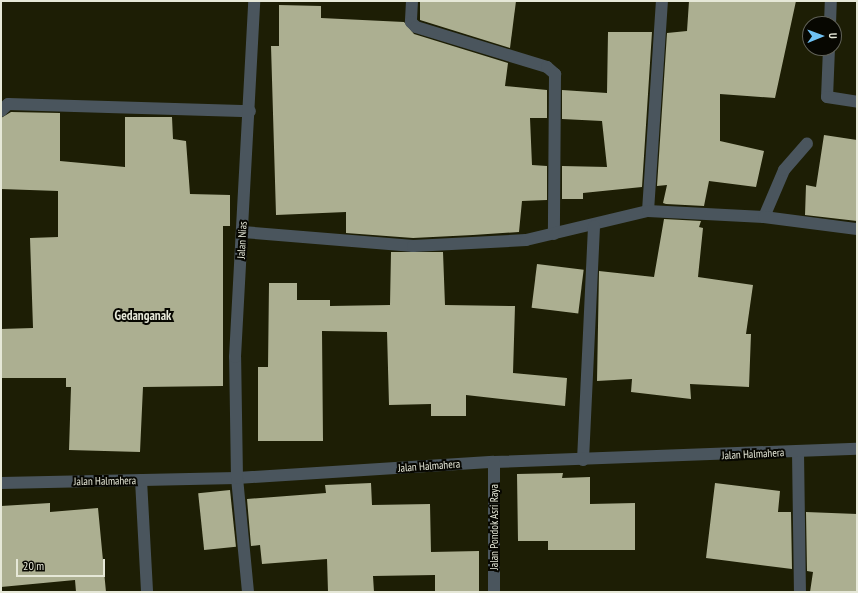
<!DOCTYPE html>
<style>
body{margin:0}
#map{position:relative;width:858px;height:593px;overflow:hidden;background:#1d1e05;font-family:"PT Sans Narrow",sans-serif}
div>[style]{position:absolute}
.building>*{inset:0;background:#acaf91;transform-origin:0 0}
.minor>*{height:12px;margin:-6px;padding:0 6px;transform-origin:6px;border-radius:6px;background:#4a555d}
span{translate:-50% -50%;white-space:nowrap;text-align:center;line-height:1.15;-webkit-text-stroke:4px #070701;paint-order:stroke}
.street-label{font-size:11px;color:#e6e8d8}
.quarter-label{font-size:13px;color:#e6e8d8;font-weight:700}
.frame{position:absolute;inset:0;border:2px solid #e6e8d8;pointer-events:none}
.north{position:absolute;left:802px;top:16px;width:40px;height:40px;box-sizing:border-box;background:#070701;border:1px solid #606157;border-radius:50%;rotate:89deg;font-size:11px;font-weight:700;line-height:16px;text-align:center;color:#e6e8d8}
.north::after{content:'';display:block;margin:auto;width:14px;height:18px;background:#6fc2f4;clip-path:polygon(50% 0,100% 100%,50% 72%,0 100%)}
.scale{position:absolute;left:16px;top:559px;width:89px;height:18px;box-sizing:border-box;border:2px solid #e6e8d8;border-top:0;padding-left:5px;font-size:12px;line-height:14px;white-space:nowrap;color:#e6e8d8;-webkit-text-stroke:3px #070701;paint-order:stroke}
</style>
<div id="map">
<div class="building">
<i style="clip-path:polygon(420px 1px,516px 1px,510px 48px,420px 20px)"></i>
<i style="clip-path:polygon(689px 1px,796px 1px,775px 98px,720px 94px,720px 141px,764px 151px,756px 187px,709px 181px,704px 206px,666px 204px,663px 203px,667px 185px,657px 186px,667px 33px,687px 31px)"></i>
<i style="clip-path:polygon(279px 5px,321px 6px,321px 18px,404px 22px,414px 34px,508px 63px,505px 86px,547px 90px,547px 118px,530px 118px,532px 165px,547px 166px,547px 200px,522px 201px,519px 232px,473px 235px,413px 238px,346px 233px,346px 212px,276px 215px,271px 46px,279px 46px)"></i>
<i style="clip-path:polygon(608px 32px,652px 32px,642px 187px,583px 193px,583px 199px,562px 199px,562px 166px,607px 167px,602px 121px,562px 119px,562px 90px,607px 93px)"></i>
<i style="clip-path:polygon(11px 112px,60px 113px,60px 161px,125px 167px,125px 117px,172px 117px,173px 139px,186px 141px,190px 194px,230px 195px,230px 226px,223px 226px,223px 386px,143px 387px,140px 452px,69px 450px,71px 387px,66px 387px,66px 378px,1px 378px,1px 329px,33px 328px,30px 238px,58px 237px,58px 191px,1px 189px,1px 118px)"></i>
<i style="clip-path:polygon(824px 135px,857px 140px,857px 221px,805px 215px,806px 185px,816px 187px)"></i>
<i style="clip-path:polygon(664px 219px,701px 221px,699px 227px,703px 228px,698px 277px,753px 285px,746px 334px,751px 334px,749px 387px,690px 384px,691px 399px,631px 392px,632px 379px,597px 381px,599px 271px,654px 277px)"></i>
<i style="clip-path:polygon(391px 252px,443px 252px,445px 305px,515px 306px,513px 373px,567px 378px,565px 406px,466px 395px,466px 416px,431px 416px,431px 404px,389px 405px,387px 332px,322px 331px,323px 441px,258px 441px,258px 367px,268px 367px,269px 283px,297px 283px,297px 300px,330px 300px,330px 306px,390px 305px)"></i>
<i style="left:537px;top:264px;width:47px;height:44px;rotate:7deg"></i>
<i style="clip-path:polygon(563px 473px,562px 478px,590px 477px,590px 504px,635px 503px,635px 550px,548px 550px,548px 541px,518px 541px,517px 474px)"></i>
<i style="clip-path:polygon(371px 483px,372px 505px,430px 504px,431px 552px,479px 551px,479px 592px,435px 592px,435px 575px,373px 576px,374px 592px,328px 592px,327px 559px,262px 564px,260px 545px,251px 546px,247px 499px,326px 493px,325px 485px)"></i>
<i style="clip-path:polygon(715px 483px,780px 491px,778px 512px,791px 512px,792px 569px,706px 558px)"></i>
<i style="left:230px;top:490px;width:57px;height:32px;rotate:84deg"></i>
<i style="clip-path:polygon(50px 503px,50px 512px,98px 508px,106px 592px,76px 592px,75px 580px,1px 587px,1px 506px)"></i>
<i style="clip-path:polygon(806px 512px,857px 514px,857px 592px,810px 592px,813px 572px,807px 571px)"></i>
</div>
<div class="minor">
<i style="left:412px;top:1px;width:21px;rotate:93deg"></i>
<i style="left:411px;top:22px;width:7px;rotate:45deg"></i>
<i style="left:416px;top:27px;width:137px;rotate:17deg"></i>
<i style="left:547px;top:67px;width:11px;rotate:41deg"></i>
<i style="left:555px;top:74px;width:160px;rotate:90.4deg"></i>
<i style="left:830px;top:24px;width:23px;rotate:-88deg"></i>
<i style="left:829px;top:48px;width:49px;rotate:92.3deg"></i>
<i style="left:827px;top:97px;width:30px;rotate:9deg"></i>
<i style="left:1px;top:111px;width:10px;rotate:-45deg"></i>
<i style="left:8px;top:104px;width:242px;rotate:1.7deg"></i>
<i style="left:648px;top:211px;width:210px;rotate:-86.2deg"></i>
<i style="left:764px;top:217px;width:51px;rotate:-66.9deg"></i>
<i style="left:784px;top:170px;width:35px;rotate:-49deg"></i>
<i style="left:243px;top:232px;width:171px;rotate:4.7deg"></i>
<i style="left:413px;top:246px;width:113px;rotate:-3deg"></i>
<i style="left:526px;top:240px;width:125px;rotate:-13.4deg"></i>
<i style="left:648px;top:211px;width:116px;rotate:3deg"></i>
<i style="left:764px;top:217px;width:94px;rotate:7.4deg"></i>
<i style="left:798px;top:452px;width:140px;rotate:89.2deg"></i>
<i style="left:583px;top:460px;width:234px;rotate:-87.3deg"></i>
<i style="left:141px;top:480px;width:112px;rotate:86.9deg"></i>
<i style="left:1px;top:483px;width:236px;rotate:-1.2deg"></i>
<i style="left:237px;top:478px;width:257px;rotate:-3.6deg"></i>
<i style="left:494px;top:462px;width:363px;rotate:-2.1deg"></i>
<i style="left:248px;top:592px;width:115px;rotate:-95.5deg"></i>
<i style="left:237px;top:478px;width:121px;rotate:-90.9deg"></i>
<i style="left:235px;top:357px;width:357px;rotate:-86.9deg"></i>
<i style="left:494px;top:592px;width:130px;rotate:-90deg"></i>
</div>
<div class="street-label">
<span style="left:242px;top:240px;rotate:-87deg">Jalan Nias</span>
<span style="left:753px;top:454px;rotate:-3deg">Jalan Halmahera</span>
<span style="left:429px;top:466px;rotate:-4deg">Jalan Halmahera</span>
<span style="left:105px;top:481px;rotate:-1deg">Jalan Halmahera</span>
<span style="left:494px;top:527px;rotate:-90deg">Jalan Pondok Asri Raya</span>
</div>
<div class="quarter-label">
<span style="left:143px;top:316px">Gedanganak</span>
</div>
<div class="frame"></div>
<div class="north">U</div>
<div class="scale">20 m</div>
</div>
